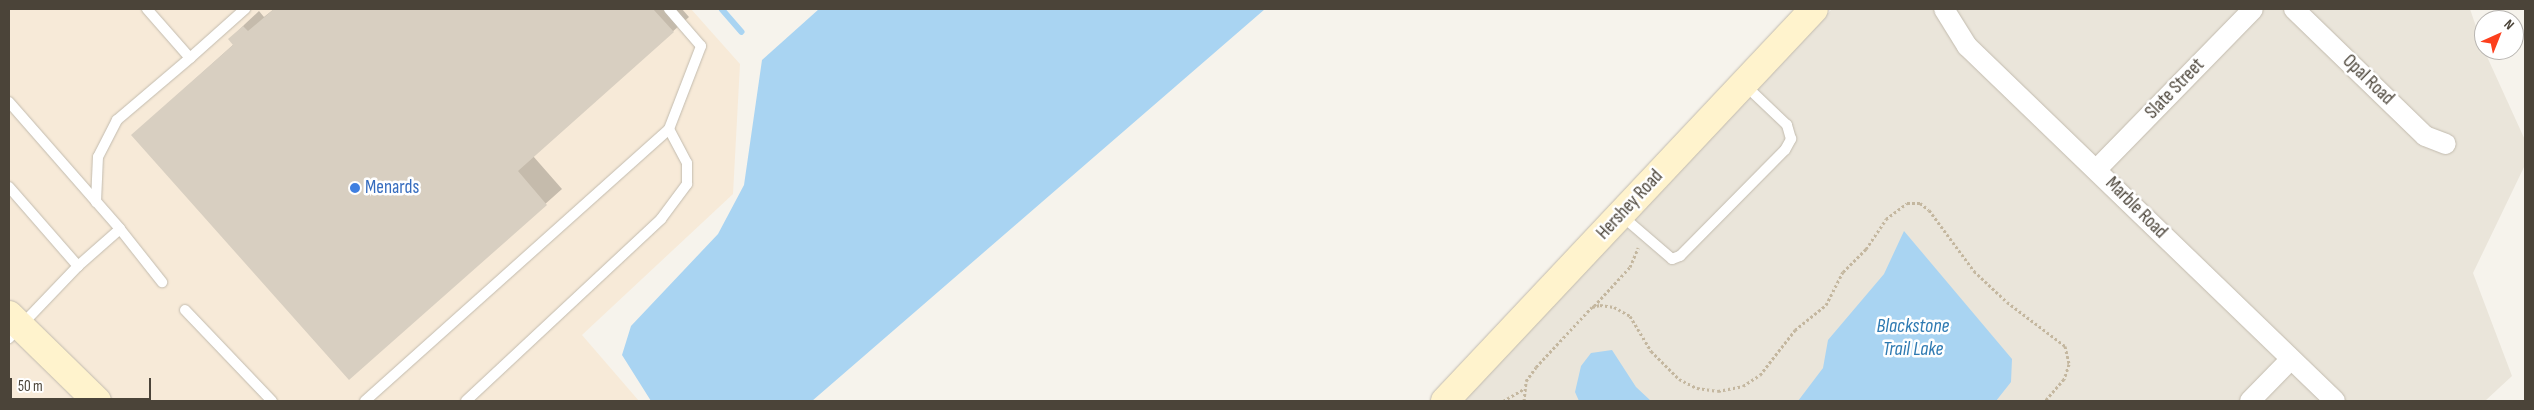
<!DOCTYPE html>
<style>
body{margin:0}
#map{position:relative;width:2534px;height:410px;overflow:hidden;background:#f6f3ec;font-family:"Sofia Sans Condensed",sans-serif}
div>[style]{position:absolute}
.residential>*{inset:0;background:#eae5da}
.commercial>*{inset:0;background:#f7ead8}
.water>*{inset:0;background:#a9d4f2}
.shadow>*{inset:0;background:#0003}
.stream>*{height:5.5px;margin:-2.75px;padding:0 2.75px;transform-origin:2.75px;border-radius:2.75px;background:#a9d4f2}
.building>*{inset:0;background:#d8cfc1}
.path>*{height:3px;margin-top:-1.5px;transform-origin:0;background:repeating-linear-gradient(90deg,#c4b79f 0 2.5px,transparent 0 5px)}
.roads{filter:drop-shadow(0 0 1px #c2bbae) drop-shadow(0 0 1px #c2bbae)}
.lane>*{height:10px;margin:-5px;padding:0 5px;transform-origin:5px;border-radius:5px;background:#fff}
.street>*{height:20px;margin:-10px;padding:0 10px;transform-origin:10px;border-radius:10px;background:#fff}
.secondary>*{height:28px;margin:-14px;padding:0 14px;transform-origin:14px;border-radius:14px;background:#fff3cd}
.dots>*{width:14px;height:14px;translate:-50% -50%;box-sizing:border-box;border:2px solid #fff;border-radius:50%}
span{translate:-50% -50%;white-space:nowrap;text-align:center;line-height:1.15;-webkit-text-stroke:5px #fff;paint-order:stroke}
.street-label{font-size:19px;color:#4b4439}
.shop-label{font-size:19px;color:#366cbe}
.left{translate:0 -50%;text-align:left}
.water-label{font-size:20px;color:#2e7ab2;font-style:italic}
.frame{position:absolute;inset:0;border:10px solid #4b4439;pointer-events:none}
.north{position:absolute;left:2474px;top:10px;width:50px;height:50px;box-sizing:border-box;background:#fff;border:1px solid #b7b4b0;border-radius:50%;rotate:44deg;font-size:14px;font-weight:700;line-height:20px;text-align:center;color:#4b4439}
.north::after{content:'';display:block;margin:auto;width:18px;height:22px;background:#fc3f1d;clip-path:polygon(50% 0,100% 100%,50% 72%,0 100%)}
.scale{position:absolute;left:10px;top:378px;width:141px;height:22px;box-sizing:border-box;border:2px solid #4b4439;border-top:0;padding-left:6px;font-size:15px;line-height:18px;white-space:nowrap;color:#4b4439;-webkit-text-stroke:4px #fff;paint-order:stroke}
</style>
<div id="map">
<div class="residential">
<i style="clip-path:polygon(1832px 9px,2470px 9px,2484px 50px,2525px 140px,2525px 165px,2473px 273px,2512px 376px,2485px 401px,1460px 401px)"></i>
</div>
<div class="commercial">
<i style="clip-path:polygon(9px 9px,691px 9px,740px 64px,733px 194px,582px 335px,639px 401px,9px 401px)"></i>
</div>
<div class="water">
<i style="clip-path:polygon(819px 9px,1265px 9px,812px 401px,651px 401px,622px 355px,631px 326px,718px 234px,744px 185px,762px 60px)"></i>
<i style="clip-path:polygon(1904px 231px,2012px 359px,2011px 382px,1996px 401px,1798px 401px,1823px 368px,1828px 340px,1884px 274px)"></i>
<i style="clip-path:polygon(1612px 350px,1636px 387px,1651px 401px,1579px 401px,1575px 392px,1581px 366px,1591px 353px)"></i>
</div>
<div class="shadow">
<i style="clip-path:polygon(274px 9px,682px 9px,689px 17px,533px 156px,562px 189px,349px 379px,133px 135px,234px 44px,230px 39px,245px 24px,259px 11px,264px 17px)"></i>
</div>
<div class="stream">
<i style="left:722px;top:9px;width:30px;rotate:49deg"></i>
</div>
<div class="building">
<i style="clip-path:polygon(274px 9px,653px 9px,674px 32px,518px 171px,547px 205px,349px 380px,131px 135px,233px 45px,228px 39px,243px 26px,248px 31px)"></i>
</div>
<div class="path">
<i style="left:1594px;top:306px;width:53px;rotate:-47.3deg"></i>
<i style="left:1630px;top:267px;width:21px;rotate:-67deg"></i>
<i style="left:1503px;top:401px;width:24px;rotate:-30deg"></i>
<i style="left:1524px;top:401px;width:20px;rotate:-84deg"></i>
<i style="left:1526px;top:381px;width:17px;rotate:-54deg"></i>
<i style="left:1536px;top:367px;width:82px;rotate:-47deg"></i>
<i style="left:1592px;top:307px;width:8px;rotate:-14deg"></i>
<i style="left:1600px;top:305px;width:14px;rotate:8deg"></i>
<i style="left:1614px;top:307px;width:18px;rotate:29deg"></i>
<i style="left:1630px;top:316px;width:41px;rotate:59deg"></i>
<i style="left:1651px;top:351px;width:40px;rotate:45deg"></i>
<i style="left:1679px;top:379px;width:20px;rotate:27deg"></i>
<i style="left:1697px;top:388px;width:21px;rotate:8deg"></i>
<i style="left:1718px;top:391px;width:25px;rotate:-11deg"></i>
<i style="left:1743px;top:386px;width:20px;rotate:-33deg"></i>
<i style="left:1760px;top:375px;width:57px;rotate:-52.1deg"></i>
<i style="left:1795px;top:330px;width:40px;rotate:-39deg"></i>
<i style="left:1826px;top:305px;width:37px;rotate:-63deg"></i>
<i style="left:1843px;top:272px;width:33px;rotate:-45deg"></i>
<i style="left:1866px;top:249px;width:36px;rotate:-56deg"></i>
<i style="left:1886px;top:219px;width:26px;rotate:-37deg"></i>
<i style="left:1907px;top:203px;width:13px"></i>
<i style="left:1920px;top:203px;width:11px;rotate:38deg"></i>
<i style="left:1929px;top:210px;width:76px;rotate:53.6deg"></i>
<i style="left:1974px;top:271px;width:45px;rotate:43.2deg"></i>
<i style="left:2007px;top:302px;width:73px;rotate:37.2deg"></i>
<i style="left:2065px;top:346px;width:18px;rotate:77deg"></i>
<i style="left:2069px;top:364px;width:16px;rotate:108deg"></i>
<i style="left:2064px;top:379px;width:29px;rotate:131deg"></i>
</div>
<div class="roads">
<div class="lane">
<i style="left:147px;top:9px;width:65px;rotate:48.7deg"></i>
<i style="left:190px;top:58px;width:74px;rotate:-41.7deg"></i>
<i style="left:9px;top:102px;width:169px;rotate:48.8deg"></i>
<i style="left:120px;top:229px;width:56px;rotate:138.6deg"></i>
<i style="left:9px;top:187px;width:105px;rotate:48.9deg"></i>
<i style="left:78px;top:266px;width:100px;rotate:133.8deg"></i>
<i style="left:96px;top:202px;width:45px;rotate:-87.5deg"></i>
<i style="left:98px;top:157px;width:42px;rotate:-62.8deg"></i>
<i style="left:117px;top:120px;width:96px;rotate:-40.3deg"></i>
<i style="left:1622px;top:216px;width:66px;rotate:40.7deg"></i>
<i style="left:1672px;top:259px;width:9px;rotate:-21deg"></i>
<i style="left:1680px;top:256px;width:149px;rotate:-45.3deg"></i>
<i style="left:1785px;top:150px;width:13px;rotate:-61deg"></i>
<i style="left:1791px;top:139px;width:15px;rotate:-106deg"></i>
<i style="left:1787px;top:125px;width:59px;rotate:-136.4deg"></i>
<i style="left:120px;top:229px;width:68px;rotate:51.6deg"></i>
<i style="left:185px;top:310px;width:126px;rotate:46.3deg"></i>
<i style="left:365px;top:401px;width:408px;rotate:-41.8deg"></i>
<i style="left:669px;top:129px;width:89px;rotate:-68.9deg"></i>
<i style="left:701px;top:46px;width:49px;rotate:-130.9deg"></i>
<i style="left:466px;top:401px;width:267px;rotate:-43deg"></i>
<i style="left:661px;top:219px;width:44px;rotate:-53.4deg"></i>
<i style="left:687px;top:184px;width:21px;rotate:-90deg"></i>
<i style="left:687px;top:163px;width:38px;rotate:-118deg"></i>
</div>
<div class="street">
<i style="left:1944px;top:9px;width:44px;rotate:58.1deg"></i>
<i style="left:1967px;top:46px;width:511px;rotate:43.97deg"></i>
<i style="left:2294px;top:9px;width:182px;rotate:44.1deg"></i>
<i style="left:2425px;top:136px;width:22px;rotate:21deg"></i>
<i style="left:2097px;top:169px;width:223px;rotate:-45.7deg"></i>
<i style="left:2250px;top:401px;width:57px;rotate:-45.7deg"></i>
</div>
<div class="secondary">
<i style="left:9px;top:315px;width:123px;rotate:44.3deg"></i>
<i style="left:1445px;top:401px;width:538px;rotate:-46.73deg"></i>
</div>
</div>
<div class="dots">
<i style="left:355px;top:188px;background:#3f7fe0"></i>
</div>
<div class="street-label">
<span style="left:2368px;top:80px;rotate:44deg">Opal Road</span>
<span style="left:2175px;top:89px;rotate:-46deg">Slate Street</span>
<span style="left:1630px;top:205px;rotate:-47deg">Hershey Road</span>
<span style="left:2136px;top:208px;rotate:45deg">Marble Road</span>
</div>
<div class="shop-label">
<span class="left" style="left:365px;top:188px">Menards</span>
</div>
<div class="water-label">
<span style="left:1913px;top:338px">Blackstone<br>Trail Lake</span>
</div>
<div class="frame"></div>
<div class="north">N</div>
<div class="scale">50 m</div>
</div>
